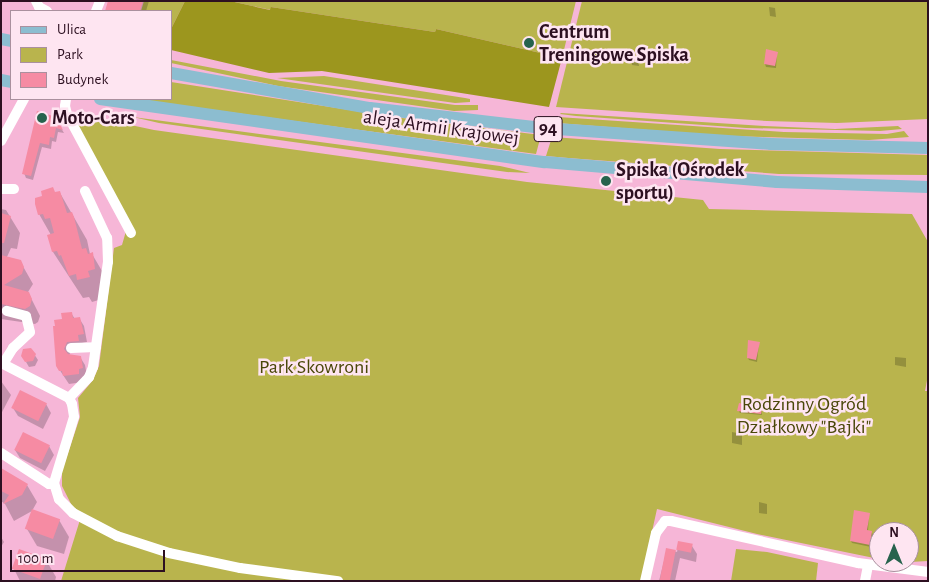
<!DOCTYPE html>
<meta charset="utf-8">
<style>
body{margin:0}
#map{position:relative;width:929px;height:582px;overflow:hidden;background:#f6b6d7;font-family:"Alegreya Sans",sans-serif}
div>[style]{position:absolute}
.green>*{inset:0;background:#b9b44d}
.forest>*{inset:0;background:#9c961e}
.shadow>*{inset:0;background:#0003}
.building>*{inset:0;background:#f68ba3;transform-origin:0 0}
.minor>*{height:10px;margin:-5px;padding:0 5px;transform-origin:5px;border-radius:5px;background:#fff}
.major>*{height:12px;margin:-6px;padding:0 6px;transform-origin:6px;border-radius:6px;background:#8cbdd0}
.dots>*{width:14px;height:14px;translate:-50% -50%;box-sizing:border-box;border:2px solid #fee5f1;border-radius:50%}
span{translate:-50% -50%;white-space:nowrap;text-align:center;line-height:1.15;-webkit-text-stroke:5px #fee5f1;paint-order:stroke}
.shield-label span{padding:1px 4px;background:#fee5f1;border:1px solid;border-radius:4px;-webkit-text-stroke-width:0}
.shield-label{font-size:19px;color:#2d1021;font-weight:700}
.poi-label{font-size:20px;color:#2d1021;font-weight:700}
.left{translate:0 -50%;text-align:left}
.street-label{font-size:20px;color:#2d1021}
.park-label{font-size:20px;color:#4a4709}
.frame{position:absolute;inset:0;border:2px solid #2d1021;pointer-events:none}
.legend{position:absolute;left:10px;top:10px;width:162px;height:90px;box-sizing:border-box;background:#fee5f1;border:1px solid #aa909e;margin:0;padding:6px 9px;list-style:none;font-size:15px;color:#2d1021}
.legend li{display:flex;align-items:center;gap:10px;height:25px}
.legend b{width:25px;border:1px solid #aa909e}
.north{position:absolute;left:869px;top:522px;width:50px;height:50px;box-sizing:border-box;background:#fee5f1;border:1px solid #aa909e;border-radius:50%;rotate:0deg;font-size:14px;font-weight:700;line-height:20px;text-align:center;color:#2d1021}
.north::after{content:'';display:block;margin:auto;width:18px;height:22px;background:#27634d;clip-path:polygon(50% 0,100% 100%,50% 72%,0 100%)}
.scale{position:absolute;left:10px;top:550px;width:155px;height:22px;box-sizing:border-box;border:2px solid #2d1021;border-top:0;padding-left:6px;font-size:15px;line-height:18px;white-space:nowrap;color:#2d1021;-webkit-text-stroke:4px #fee5f1;paint-order:stroke}
</style>
<div id="map">
<div class="green">
<i style="clip-path:polygon(144px 1px,185px 1px,171px 29px,171px 11px,141px 11px)"></i>
<i style="clip-path:polygon(230px 1px,576px 1px,562px 58px,436px 29px,435px 32px,271px 7px,271px 10px)"></i>
<i style="clip-path:polygon(582px 1px,928px 1px,928px 119px,837px 123px,767px 121px,556px 107px)"></i>
<i style="clip-path:polygon(171px 60px,281px 81px,455px 105px,478px 105px,478px 110px,454px 111px,278px 86px,171px 63px)"></i>
<i style="clip-path:polygon(324px 76px,465px 98px,470px 99px,470px 102px,455px 103px,277px 78px)"></i>
<i style="clip-path:polygon(171px 82px,394px 117px,541px 135px,536px 154px,134px 99px,171px 99px)"></i>
<i style="clip-path:polygon(561px 113px,764px 126px,835px 129px,898px 126px,902px 129px,880px 131px,746px 128px,576px 116px,560px 114px)"></i>
<i style="clip-path:polygon(79px 114px,154px 130px,527px 182px,703px 200px,709px 209px,912px 214px,928px 242px,928px 375px,925px 391px,928px 391px,928px 561px,910px 562px,907px 562px,909px 562px,909px 532px,879px 532px,879px 559px,757px 534px,657px 509px,641px 581px,61px 581px,79px 523px,79px 513px,72px 506px,62px 486px,62px 471px,80px 417px,78px 398px,93px 380px,99px 366px,114px 248px,122px 245px,126px 231px,74px 119px)"></i>
<i style="clip-path:polygon(133px 117px,500px 166px,530px 173px,507px 172px,159px 123px)"></i>
<i style="clip-path:polygon(558px 117px,784px 132px,887px 134px,904px 131px,909px 137px,869px 140px,726px 136px,556px 123px)"></i>
<i style="clip-path:polygon(552px 137px,720px 149px,928px 155px,928px 175px,779px 174px,568px 158px,546px 156px)"></i>
<i style="clip-path:polygon(736px 549px,767px 552px,818px 563px,816px 581px,731px 581px)"></i>
</div>
<div class="forest">
<i style="clip-path:polygon(185px 1px,230px 1px,270px 10px,271px 7px,435px 32px,436px 29px,562px 58px,549px 107px,322px 71px,269px 73px,171px 50px,171px 29px)"></i>
</div>
<div class="shadow">
<i style="clip-path:polygon(110px 1px,149px 1px,146px 11px,107px 11px)"></i>
<i style="clip-path:polygon(769px 7px,775px 8px,776px 17px,770px 16px)"></i>
<i style="clip-path:polygon(777px 53px,776px 68px,766px 67px,765px 64px)"></i>
<i style="clip-path:polygon(631px 57px,638px 57px,639px 66px,632px 65px)"></i>
<i style="clip-path:polygon(38px 113px,55px 118px,64px 133px,58px 132px,56px 142px,52px 141px,51px 149px,42px 147px,33px 180px,26px 178px,24px 173px)"></i>
<i style="clip-path:polygon(60px 193px,87px 240px,90px 254px,92px 254px,105px 276px,102px 299px,92px 302px,89px 297px,83px 298px,53px 252px,51px 235px,39px 214px,56px 194px)"></i>
<i style="clip-path:polygon(1px 209px,6px 210px,20px 233px,17px 249px,11px 248px,7px 257px,20px 261px,33px 284px,28px 292px,40px 316px,38px 322px,35px 324px,1px 319px)"></i>
<i style="clip-path:polygon(71px 313px,75px 319px,79px 318px,84px 326px,87px 342px,82px 343px,71px 350px,69px 356px,80px 357px,85px 365px,87px 376px,82px 377px,83px 382px,69px 384px,57px 366px,63px 320px)"></i>
<i style="clip-path:polygon(759px 344px,757px 362px,749px 360px,748px 358px)"></i>
<i style="clip-path:polygon(34px 354px,38px 360px,35px 366px,29px 367px,26px 362px)"></i>
<i style="clip-path:polygon(895px 357px,906px 358px,906px 367px,895px 365px)"></i>
<i style="clip-path:polygon(1px 381px,11px 395px,1px 414px)"></i>
<i style="clip-path:polygon(46px 404px,51px 413px,43px 429px,18px 416px,13px 408px)"></i>
<i style="clip-path:polygon(761px 409px,762px 415px,740px 413px,738px 410px)"></i>
<i style="clip-path:polygon(732px 432px,742px 434px,742px 445px,732px 443px)"></i>
<i style="clip-path:polygon(49px 446px,54px 455px,45px 471px,20px 458px,15px 450px)"></i>
<i style="clip-path:polygon(1px 469px,27px 485px,37px 502px,32px 511px,14px 521px,5px 504px,1px 501px)"></i>
<i style="clip-path:polygon(759px 502px,767px 504px,767px 514px,759px 513px)"></i>
<i style="clip-path:polygon(869px 514px,868px 531px,873px 534px,871px 547px,852px 543px,851px 541px)"></i>
<i style="clip-path:polygon(59px 520px,69px 537px,64px 554px,37px 546px,27px 529px)"></i>
<i style="clip-path:polygon(1px 537px,4px 542px,1px 547px)"></i>
<i style="clip-path:polygon(679px 542px,692px 546px,697px 554px,696px 562px,680px 558px,675px 581px,659px 581px,667px 549px,677px 552px)"></i>
<i style="clip-path:polygon(46px 560px,56px 577px,55px 581px,20px 581px,14px 569px)"></i>
</div>
<div class="building">
<i style="clip-path:polygon(108px 1px,143px 1px,140px 11px,105px 11px)"></i>
<i style="clip-path:polygon(766px 49px,778px 52px,775px 66px,764px 64px)"></i>
<i style="clip-path:polygon(37px 111px,56px 117px,63px 130px,56px 128px,54px 138px,50px 137px,49px 145px,40px 143px,31px 176px,22px 174px)"></i>
<i style="clip-path:polygon(53px 187px,55px 192px,60px 191px,67px 213px,72px 212px,74px 217px,82px 249px,86px 248px,88px 254px,93px 252px,95px 269px,88px 271px,90px 277px,77px 280px,76px 274px,69px 276px,61px 255px,59px 256px,57px 251px,52px 252px,47px 235px,54px 233px,50px 218px,45px 219px,43px 214px,38px 215px,35px 204px,35px 198px,42px 196px,41px 191px)"></i>
<i style="clip-path:polygon(1px 213px,11px 216px,4px 243px,1px 243px)"></i>
<i style="clip-path:polygon(1px 255px,21px 260px,24px 267px,22px 274px,4px 285px,29px 292px,32px 299px,30px 306px,25px 309px,1px 304px)"></i>
<i style="clip-path:polygon(72px 312px,73px 318px,80px 317px,84px 334px,78px 335px,79px 341px,67px 342px,64px 349px,68px 354px,81px 356px,83px 368px,79px 369px,79px 374px,63px 376px,62px 371px,59px 371px,56px 366px,53px 326px,55px 326px,54px 320px,62px 319px,61px 313px)"></i>
<i style="clip-path:polygon(748px 340px,760px 342px,756px 360px,747px 358px)"></i>
<i style="clip-path:polygon(31px 348px,36px 354px,33px 361px,25px 362px,21px 356px,23px 349px)"></i>
<i style="left:20px;top:390px;width:30px;height:20px;rotate:26deg"></i>
<i style="clip-path:polygon(739px 403px,762px 408px,761px 414px,737px 411px)"></i>
<i style="left:23px;top:432px;width:30px;height:20px;rotate:26deg"></i>
<i style="clip-path:polygon(1px 468px,28px 484px,22px 495px,3px 504px,9px 495px,1px 491px)"></i>
<i style="left:32px;top:509px;width:30px;height:21px;rotate:20deg"></i>
<i style="clip-path:polygon(854px 510px,870px 513px,867px 530px,872px 531px,870px 545px,850px 541px)"></i>
<i style="left:678px;top:541px;width:15px;height:9px;rotate:11deg"></i>
<i style="left:666px;top:548px;width:10px;height:34px;rotate:11deg"></i>
<i style="left:19px;top:549px;width:30px;height:21px;rotate:20deg"></i>
</div>
<div class="minor">
<i style="left:36px;top:1px;width:7px;rotate:63deg"></i>
<i style="left:39px;top:7px;width:9px;rotate:27deg"></i>
<i style="left:96px;top:11px;width:11px;rotate:-68deg"></i>
<i style="left:66px;top:99px;width:7px;rotate:98deg"></i>
<i style="left:65px;top:106px;width:8px;rotate:76deg"></i>
<i style="left:67px;top:114px;width:135px;rotate:61.7deg"></i>
<i style="left:1px;top:141px;width:48px;rotate:-61.3deg"></i>
<i style="left:1px;top:189px;width:13px"></i>
<i style="left:71px;top:348px;width:25px;rotate:-2deg"></i>
<i style="left:1px;top:363px;width:76px;rotate:27.2deg"></i>
<i style="left:69px;top:398px;width:7px;rotate:63deg"></i>
<i style="left:72px;top:404px;width:13px;rotate:81deg"></i>
<i style="left:74px;top:417px;width:69px;rotate:106.9deg"></i>
<i style="left:54px;top:483px;width:17px;rotate:73deg"></i>
<i style="left:59px;top:499px;width:20px;rotate:45deg"></i>
<i style="left:73px;top:513px;width:50px;rotate:27.6deg"></i>
<i style="left:117px;top:536px;width:55px;rotate:18.1deg"></i>
<i style="left:169px;top:553px;width:73px;rotate:11.9deg"></i>
<i style="left:240px;top:568px;width:99px;rotate:7.6deg"></i>
<i style="left:3px;top:364px;width:19px;rotate:-58deg"></i>
<i style="left:13px;top:348px;width:23px;rotate:-43deg"></i>
<i style="left:30px;top:332px;width:16px;rotate:-104deg"></i>
<i style="left:26px;top:316px;width:20px;rotate:-165deg"></i>
<i style="left:69px;top:398px;width:29px;rotate:-46deg"></i>
<i style="left:89px;top:377px;width:11px;rotate:-68deg"></i>
<i style="left:93px;top:367px;width:106px;rotate:-81.9deg"></i>
<i style="left:108px;top:262px;width:24px;rotate:-92deg"></i>
<i style="left:107px;top:238px;width:52px;rotate:-115.1deg"></i>
<i style="left:1px;top:453px;width:57px;rotate:32.9deg"></i>
<i style="left:49px;top:484px;width:5px;rotate:-11deg"></i>
<i style="left:645px;top:581px;width:49px;rotate:-77.1deg"></i>
<i style="left:656px;top:533px;width:15px;rotate:-53deg"></i>
<i style="left:665px;top:521px;width:6px"></i>
<i style="left:671px;top:521px;width:192px;rotate:12.7deg"></i>
<i style="left:858px;top:563px;width:71px;rotate:7.3deg"></i>
<i style="left:865px;top:581px;width:16px;rotate:-79deg"></i>
</div>
<div class="major">
<i style="left:1px;top:39px;width:10px;rotate:11deg"></i>
<i style="left:171px;top:73px;width:202px;rotate:10deg"></i>
<i style="left:370px;top:108px;width:174px;rotate:6.6deg"></i>
<i style="left:543px;top:128px;width:229px;rotate:4deg"></i>
<i style="left:771px;top:144px;width:157px;rotate:1.5deg"></i>
<i style="left:1px;top:80px;width:10px;rotate:11deg"></i>
<i style="left:100px;top:99px;width:449px;rotate:8.1deg"></i>
<i style="left:545px;top:162px;width:233px;rotate:4.9deg"></i>
<i style="left:777px;top:182px;width:151px;rotate:1.9deg"></i>
</div>
<div class="dots">
<i style="left:529px;top:43px;background:#27634d"></i>
<i style="left:42px;top:118px;background:#27634d"></i>
<i style="left:606px;top:181px;background:#27634d"></i>
</div>
<div class="shield-label">
<span style="left:548px;top:129px">94</span>
</div>
<div class="poi-label">
<span class="left" style="left:539px;top:44px">Centrum<br>Treningowe Spiska</span>
<span class="left" style="left:52px;top:118px">Moto-Cars</span>
<span class="left" style="left:616px;top:182px">Spiska (Ośrodek<br>sportu)</span>
</div>
<div class="street-label">
<span style="left:441px;top:128px;rotate:8deg">aleja Armii Krajowej</span>
</div>
<div class="park-label">
<span style="left:314px;top:367px">Park Skowroni</span>
<span style="left:804px;top:416px">Rodzinny Ogród<br>Działkowy "Bajki"</span>
</div>
<div class="frame"></div>
<ul class="legend">
<li><b style="height:6px;background:#8cbdd0"></b>Ulica</li>
<li><b style="height:14px;background:#b9b44d"></b>Park</li>
<li><b style="height:14px;background:#f68ba3"></b>Budynek</li>
</ul>
<div class="north">N</div>
<div class="scale">100 m</div>
</div>
